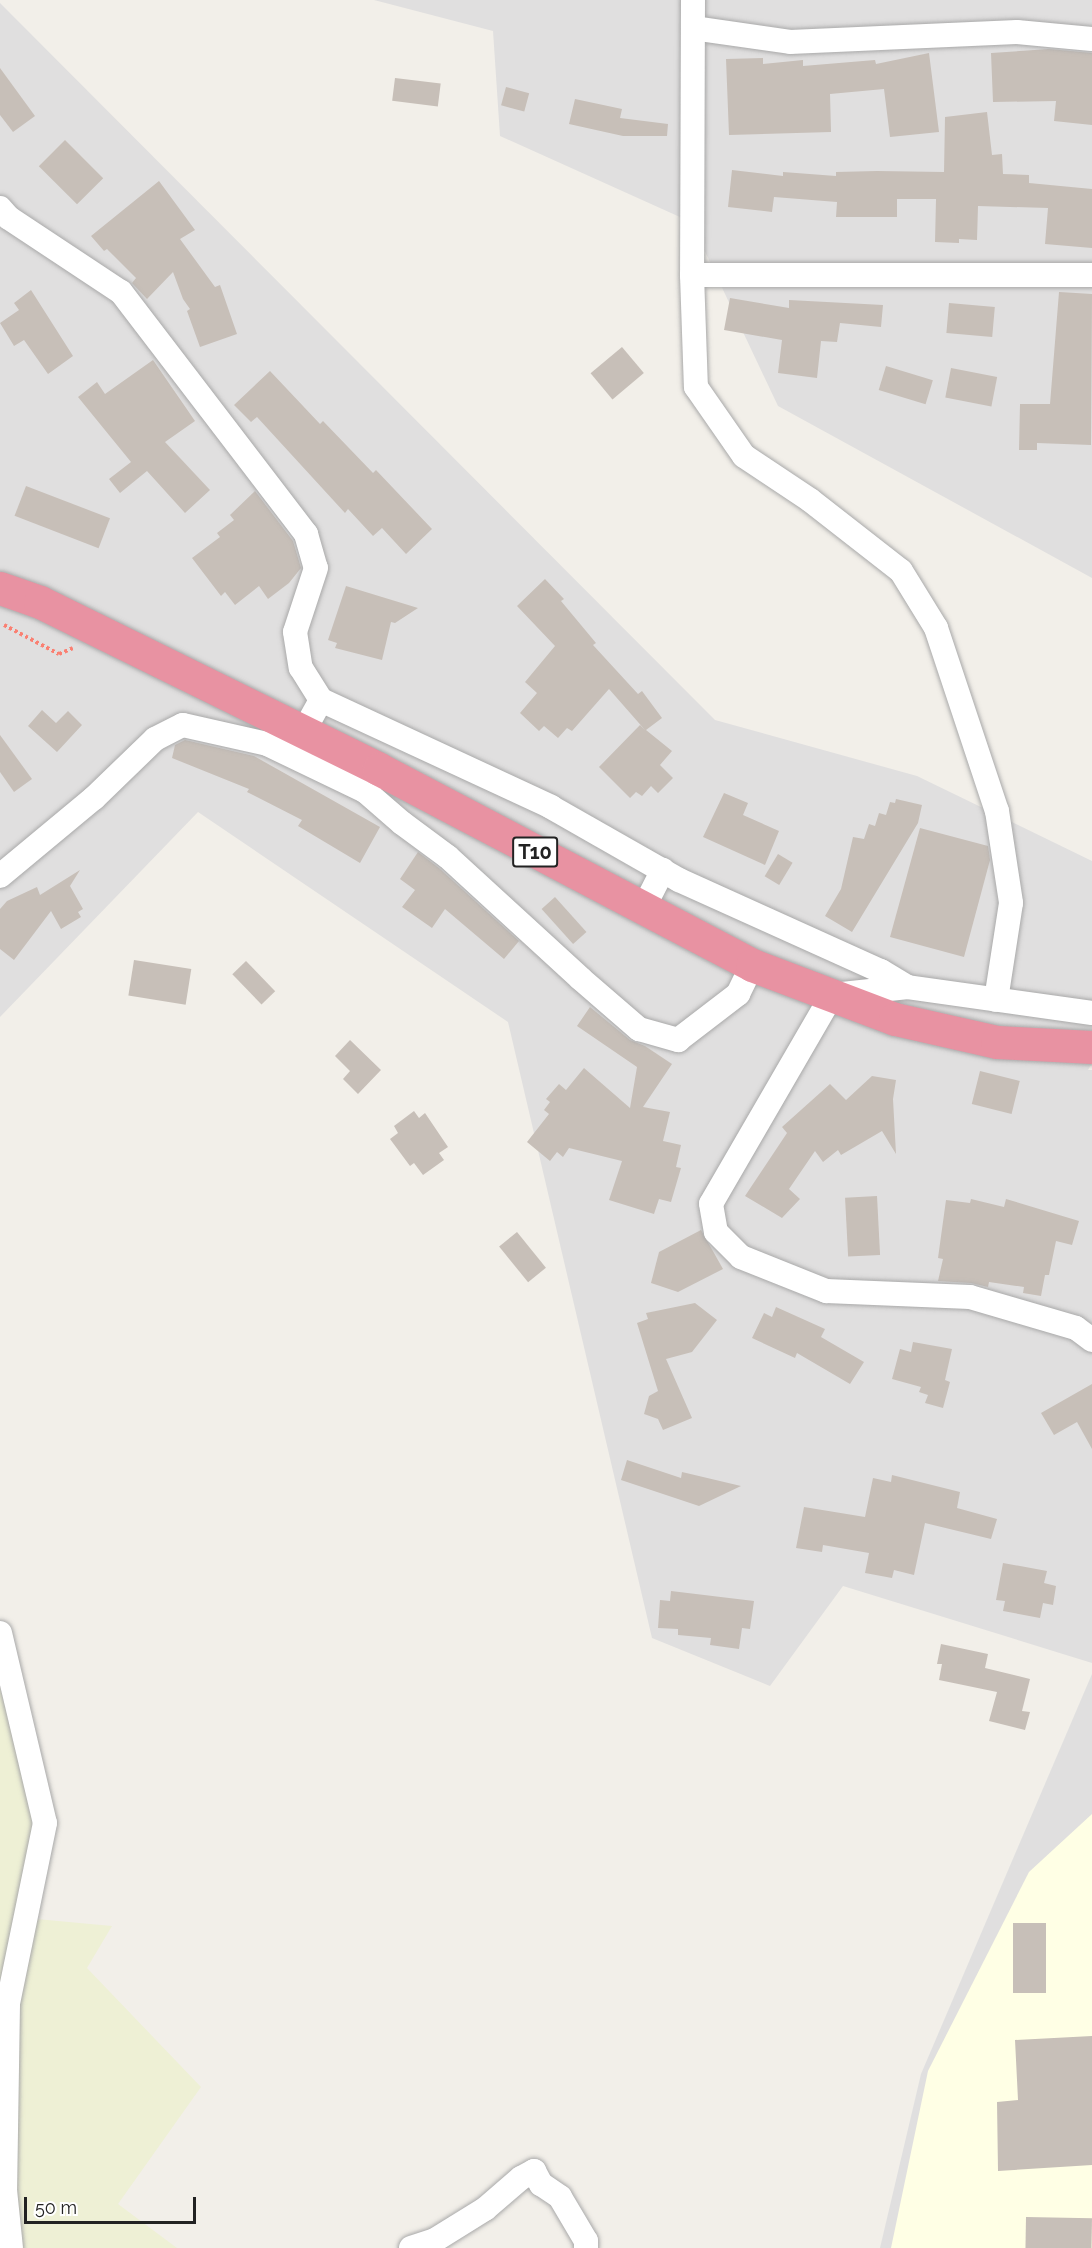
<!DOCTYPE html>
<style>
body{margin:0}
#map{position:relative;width:1092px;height:2248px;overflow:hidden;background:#f2efe9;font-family:Raleway,sans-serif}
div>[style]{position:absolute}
.residential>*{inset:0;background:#e0dfdf}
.education>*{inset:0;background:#ffffe5}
.farmland>*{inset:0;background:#eef0d5}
.building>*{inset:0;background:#c7bfb8;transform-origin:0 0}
.path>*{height:4px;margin-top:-2px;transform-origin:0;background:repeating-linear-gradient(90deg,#fa8072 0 3px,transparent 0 6px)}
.roads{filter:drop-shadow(0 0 2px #a9a9a9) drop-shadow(0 0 2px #a9a9a9)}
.street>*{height:24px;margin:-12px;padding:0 12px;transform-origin:12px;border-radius:12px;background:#fff}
.highway>*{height:33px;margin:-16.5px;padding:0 16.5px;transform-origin:16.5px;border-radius:16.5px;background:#e892a2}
span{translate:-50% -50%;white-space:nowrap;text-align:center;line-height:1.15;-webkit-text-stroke:4.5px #fff;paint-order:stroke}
.shield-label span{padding:2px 4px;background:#fff;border:2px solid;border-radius:4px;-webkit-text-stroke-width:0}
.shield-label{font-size:20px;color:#222;font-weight:700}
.scale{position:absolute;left:24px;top:2197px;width:172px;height:27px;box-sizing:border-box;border:3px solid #222;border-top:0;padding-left:8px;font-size:18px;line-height:21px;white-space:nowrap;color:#222;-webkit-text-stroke:4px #fff;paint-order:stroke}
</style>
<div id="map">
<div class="residential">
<i style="clip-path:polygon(374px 0,1092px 0,1092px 578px,778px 406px,691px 222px,500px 136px,493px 31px)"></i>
<i style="clip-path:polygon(0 3px,715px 720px,917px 776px,1092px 861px,1092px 1063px,1088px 1070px,1092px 1070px,1092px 1663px,843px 1586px,770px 1686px,652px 1638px,508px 1022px,198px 812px,0 1017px)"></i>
<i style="clip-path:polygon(1092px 1674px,1092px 2248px,880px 2248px,921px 2074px)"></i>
</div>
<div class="education">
<i style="clip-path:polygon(1092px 1814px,1092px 2248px,891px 2248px,928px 2071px,1029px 1872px)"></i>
</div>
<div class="farmland">
<i style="clip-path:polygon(0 1688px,36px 1820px,15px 1917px,112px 1926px,87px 1968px,201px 2087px,118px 2204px,177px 2248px,0 2248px)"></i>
</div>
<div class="building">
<i style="clip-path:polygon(1049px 49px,1092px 53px,1092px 125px,1054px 121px,1056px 101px,993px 102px,991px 53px)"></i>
<i style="clip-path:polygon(929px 53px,939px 132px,890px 137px,884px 89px,830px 94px,831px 132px,729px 135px,726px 59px,763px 58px,763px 64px,803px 60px,803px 66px,875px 60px,876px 64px)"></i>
<i style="clip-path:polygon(0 68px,35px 116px,13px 132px,0 115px)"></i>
<i style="left:395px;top:78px;width:46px;height:23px;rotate:7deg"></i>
<i style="left:506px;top:87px;width:24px;height:19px;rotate:15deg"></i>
<i style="clip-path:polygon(575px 99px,622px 109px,620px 118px,668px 124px,667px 136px,623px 136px,569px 124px)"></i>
<i style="clip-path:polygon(987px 112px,992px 155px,1002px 154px,1003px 174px,1029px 175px,1029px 183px,1092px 189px,1092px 248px,1045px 244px,1048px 208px,978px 206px,977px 240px,959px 239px,959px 243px,935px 242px,936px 199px,897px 199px,897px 217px,836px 217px,837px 202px,774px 197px,772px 212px,728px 207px,732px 170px,783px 176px,783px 172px,836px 176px,836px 172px,877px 171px,944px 172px,945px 117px)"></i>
<i style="left:65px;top:140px;width:54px;height:37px;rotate:45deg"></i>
<i style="clip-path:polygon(159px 181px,195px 230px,180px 239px,215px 287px,220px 285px,237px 334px,200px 347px,187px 311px,190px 309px,183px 299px,173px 272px,147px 299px,132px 283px,136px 278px,107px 249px,104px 251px,91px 236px)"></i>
<i style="clip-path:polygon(31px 290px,73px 356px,48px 374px,24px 340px,14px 346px,0 323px,19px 310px,14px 303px)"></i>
<i style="clip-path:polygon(1059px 292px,1092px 294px,1091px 445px,1037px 443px,1037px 450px,1019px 450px,1020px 404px,1050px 404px)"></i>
<i style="clip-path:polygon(730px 298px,789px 308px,789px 300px,883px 305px,881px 327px,840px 323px,837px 342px,821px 341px,817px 378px,778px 373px,782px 340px,724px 330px)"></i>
<i style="left:949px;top:303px;width:46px;height:30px;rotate:5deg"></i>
<i style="left:622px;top:347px;width:34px;height:41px;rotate:50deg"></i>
<i style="clip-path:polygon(153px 360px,195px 421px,165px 442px,210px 490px,185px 513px,147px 471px,120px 493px,109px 479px,131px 462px,78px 397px,97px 382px,105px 394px)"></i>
<i style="left:886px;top:366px;width:49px;height:25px;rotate:17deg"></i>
<i style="left:951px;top:368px;width:47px;height:30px;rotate:11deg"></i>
<i style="clip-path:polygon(270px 371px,320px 424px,323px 421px,373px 473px,376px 470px,432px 529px,406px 554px,382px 528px,373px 536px,348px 509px,345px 513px,257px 417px,251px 422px,234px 405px)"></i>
<i style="left:26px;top:486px;width:90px;height:32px;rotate:21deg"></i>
<i style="clip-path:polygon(255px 491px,293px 541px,301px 568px,289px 583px,268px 599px,259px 586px,235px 605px,225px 592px,221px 596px,192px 558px,220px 537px,217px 533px,234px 520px,230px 515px)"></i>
<i style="clip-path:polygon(545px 579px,564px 599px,561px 601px,596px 643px,593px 645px,638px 694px,642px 691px,662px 718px,646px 730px,672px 751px,660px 765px,673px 778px,658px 793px,651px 786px,642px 796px,636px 792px,630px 798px,599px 767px,640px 725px,645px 730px,609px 689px,572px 731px,567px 728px,558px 738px,544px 726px,539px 731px,520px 713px,537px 693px,525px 682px,555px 646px,517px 606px)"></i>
<i style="clip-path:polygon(346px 586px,418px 608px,395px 623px,391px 622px,382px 660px,335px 648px,337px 643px,328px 640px)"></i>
<i style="clip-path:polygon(42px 710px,56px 723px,68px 711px,82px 725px,57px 752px,28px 726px)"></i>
<i style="clip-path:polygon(0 735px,32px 779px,14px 792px,0 772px)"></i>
<i style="clip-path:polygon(185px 740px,254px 756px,380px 827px,360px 863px,298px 826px,302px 820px,247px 792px,249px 789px,172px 758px,175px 745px)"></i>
<i style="clip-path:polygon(724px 793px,748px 803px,743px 815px,779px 831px,765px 865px,703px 837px)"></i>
<i style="clip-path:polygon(896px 799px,922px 805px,918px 823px,852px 932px,825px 916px,841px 889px,853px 837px,864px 839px,869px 824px,875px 826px,879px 813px,886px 815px,890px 802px,895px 803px)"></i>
<i style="clip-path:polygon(920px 828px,988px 846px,990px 860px,964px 957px,890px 937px)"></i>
<i style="clip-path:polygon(418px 852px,439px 868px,519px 941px,504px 959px,445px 909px,432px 928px,402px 907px,415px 890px,400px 879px)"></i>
<i style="left:778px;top:854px;width:17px;height:26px;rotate:31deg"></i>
<i style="clip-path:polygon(80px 870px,70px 886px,83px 909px,78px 912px,81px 917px,61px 929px,51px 911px,14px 960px,0 949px,0 909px,7px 901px,37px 887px,40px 895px)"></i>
<i style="left:555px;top:897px;width:47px;height:18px;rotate:48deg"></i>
<i style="left:134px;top:960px;width:58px;height:36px;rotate:9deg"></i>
<i style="left:246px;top:961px;width:42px;height:19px;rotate:46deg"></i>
<i style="clip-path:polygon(590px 1007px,630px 1040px,645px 1046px,672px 1064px,643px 1107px,670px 1112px,663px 1141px,681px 1145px,676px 1167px,681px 1168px,671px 1202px,659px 1199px,654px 1214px,609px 1200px,622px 1161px,569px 1148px,563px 1157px,557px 1152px,550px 1161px,527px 1142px,549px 1114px,544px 1110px,550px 1102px,546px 1099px,559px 1084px,566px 1090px,584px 1068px,630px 1108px,637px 1067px,577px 1026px)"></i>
<i style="clip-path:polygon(350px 1040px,381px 1070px,358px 1094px,343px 1079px,350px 1071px,335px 1056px)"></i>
<i style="left:980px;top:1071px;width:41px;height:34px;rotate:14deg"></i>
<i style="clip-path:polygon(872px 1076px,896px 1080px,893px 1099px,896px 1154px,882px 1131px,841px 1155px,838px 1150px,823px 1162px,815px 1151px,789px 1189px,800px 1199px,782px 1218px,745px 1196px,787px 1133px,782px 1127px,830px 1084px,846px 1100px)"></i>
<i style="clip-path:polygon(414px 1111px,419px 1118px,425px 1113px,448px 1147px,439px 1153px,444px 1160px,423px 1175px,414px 1163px,410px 1166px,390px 1139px,398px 1133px,394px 1126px)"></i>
<i style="left:877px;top:1196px;width:59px;height:32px;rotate:87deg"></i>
<i style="clip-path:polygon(971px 1199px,1004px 1207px,1006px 1199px,1079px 1221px,1072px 1245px,1056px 1241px,1049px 1275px,1045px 1275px,1041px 1296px,1023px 1293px,1024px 1287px,989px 1282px,988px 1287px,971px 1283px,938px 1281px,943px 1259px,938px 1258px,946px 1200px,970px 1203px)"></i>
<i style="clip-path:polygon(701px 1230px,723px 1269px,678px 1292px,651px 1283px,659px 1252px)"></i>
<i style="left:517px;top:1232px;width:46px;height:23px;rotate:51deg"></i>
<i style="clip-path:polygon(695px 1303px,717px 1320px,692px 1352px,666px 1359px,692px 1418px,663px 1430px,658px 1419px,644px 1414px,649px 1396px,658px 1391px,637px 1323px,648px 1319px,646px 1313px)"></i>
<i style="clip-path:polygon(776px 1307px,825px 1329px,821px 1337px,864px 1362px,850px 1384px,797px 1353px,795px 1358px,752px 1338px,764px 1313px,772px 1317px)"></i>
<i style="clip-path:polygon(913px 1342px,952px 1349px,945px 1380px,950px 1382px,943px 1408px,925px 1403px,928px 1395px,919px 1392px,921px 1387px,892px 1379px,900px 1349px,911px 1352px)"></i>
<i style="clip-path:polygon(1092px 1384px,1092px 1449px,1077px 1422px,1054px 1435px,1041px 1413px)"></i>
<i style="clip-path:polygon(627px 1460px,681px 1478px,682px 1472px,741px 1486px,699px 1506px,621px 1480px)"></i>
<i style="clip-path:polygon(892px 1475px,960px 1492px,957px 1508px,997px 1519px,991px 1539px,925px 1523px,914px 1575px,894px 1570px,892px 1578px,865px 1573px,869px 1553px,823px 1545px,822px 1552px,796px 1548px,804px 1507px,865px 1517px,873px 1478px,891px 1482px)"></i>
<i style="clip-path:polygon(1003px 1563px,1047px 1571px,1044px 1583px,1056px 1586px,1053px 1605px,1043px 1603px,1040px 1618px,1003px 1611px,1005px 1601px,996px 1600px)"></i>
<i style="clip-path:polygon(671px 1591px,754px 1601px,750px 1629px,742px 1628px,739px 1649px,710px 1645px,711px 1638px,678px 1635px,678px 1629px,658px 1628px,660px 1600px,670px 1601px)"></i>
<i style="clip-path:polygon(941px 1644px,988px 1654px,985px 1668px,1030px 1679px,1022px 1711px,1030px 1712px,1025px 1730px,989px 1721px,997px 1692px,939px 1680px,942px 1664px,937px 1664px)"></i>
<i style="left:1013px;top:1923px;width:33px;height:70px"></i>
<i style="clip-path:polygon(1092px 2036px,1092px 2165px,998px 2171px,997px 2102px,1018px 2100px,1015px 2040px)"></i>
<i style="left:1026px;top:2217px;width:66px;height:31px;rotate:1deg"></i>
</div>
<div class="path">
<i style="left:4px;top:625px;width:62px;rotate:27.8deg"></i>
<i style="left:59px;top:654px;width:15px;rotate:-23deg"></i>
</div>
<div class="roads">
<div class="street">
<i style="left:693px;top:0;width:275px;rotate:90.2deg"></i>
<i style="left:692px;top:275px;width:112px;rotate:88deg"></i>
<i style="left:696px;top:387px;width:84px;rotate:55.2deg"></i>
<i style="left:744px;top:456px;width:79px;rotate:33.7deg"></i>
<i style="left:810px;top:500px;width:115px;rotate:38deg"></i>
<i style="left:901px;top:571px;width:67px;rotate:58.4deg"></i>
<i style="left:936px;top:628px;width:193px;rotate:71.6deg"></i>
<i style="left:997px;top:811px;width:93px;rotate:81.3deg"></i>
<i style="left:1011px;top:903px;width:98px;rotate:98.8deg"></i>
<i style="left:693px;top:28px;width:98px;rotate:8.2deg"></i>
<i style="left:790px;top:42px;width:227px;rotate:-2.5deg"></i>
<i style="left:1017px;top:32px;width:75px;rotate:5.3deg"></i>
<i style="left:0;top:208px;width:13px;rotate:48deg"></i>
<i style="left:9px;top:218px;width:134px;rotate:33.5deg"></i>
<i style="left:121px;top:292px;width:305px;rotate:52.6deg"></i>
<i style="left:306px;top:534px;width:35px;rotate:74deg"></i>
<i style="left:316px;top:568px;width:67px;rotate:108.2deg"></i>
<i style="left:295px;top:632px;width:36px;rotate:81deg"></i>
<i style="left:301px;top:668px;width:38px;rotate:58deg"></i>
<i style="left:321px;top:700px;width:37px;rotate:119deg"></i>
<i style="left:692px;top:275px;width:400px"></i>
<i style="left:321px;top:700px;width:254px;rotate:24.9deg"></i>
<i style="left:551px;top:807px;width:147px;rotate:29.7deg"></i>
<i style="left:679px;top:880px;width:222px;rotate:24.3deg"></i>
<i style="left:881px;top:971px;width:31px;rotate:31deg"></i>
<i style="left:365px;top:791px;width:49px;rotate:40.9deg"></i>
<i style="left:402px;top:823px;width:57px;rotate:36.5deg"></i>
<i style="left:448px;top:857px;width:180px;rotate:42.5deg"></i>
<i style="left:581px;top:979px;width:77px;rotate:40.8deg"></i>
<i style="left:639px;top:1029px;width:41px;rotate:15.8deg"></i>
<i style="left:678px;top:1040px;width:76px;rotate:-37.5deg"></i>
<i style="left:738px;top:994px;width:32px;rotate:-64deg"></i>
<i style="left:0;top:876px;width:122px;rotate:-39.7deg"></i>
<i style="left:94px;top:798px;width:85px;rotate:-44deg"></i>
<i style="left:155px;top:739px;width:31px;rotate:-27deg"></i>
<i style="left:183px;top:725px;width:86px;rotate:12.7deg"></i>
<i style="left:267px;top:744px;width:109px;rotate:25.6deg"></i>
<i style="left:365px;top:791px;width:14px;rotate:-56deg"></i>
<i style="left:643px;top:909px;width:44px;rotate:-62.9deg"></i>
<i style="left:1092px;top:1013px;width:186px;rotate:-172deg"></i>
<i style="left:908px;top:987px;width:76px;rotate:174deg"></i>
<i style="left:832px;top:995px;width:241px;rotate:120.1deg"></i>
<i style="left:711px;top:1204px;width:28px;rotate:80deg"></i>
<i style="left:716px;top:1232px;width:35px;rotate:45deg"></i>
<i style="left:741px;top:1257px;width:92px;rotate:21.8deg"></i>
<i style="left:826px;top:1291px;width:144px;rotate:2.4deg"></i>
<i style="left:970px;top:1297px;width:110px;rotate:16.3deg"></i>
<i style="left:1076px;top:1328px;width:20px;rotate:37deg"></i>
<i style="left:0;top:1633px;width:195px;rotate:76.7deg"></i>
<i style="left:45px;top:1823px;width:185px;rotate:101.6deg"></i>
<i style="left:8px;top:2004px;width:186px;rotate:90.9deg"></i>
<i style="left:5px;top:2190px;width:58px;rotate:84.1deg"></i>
<i style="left:411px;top:2248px;width:25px;rotate:-18deg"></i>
<i style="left:435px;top:2240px;width:59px;rotate:-31.8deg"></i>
<i style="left:485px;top:2209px;width:48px;rotate:-40.7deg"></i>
<i style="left:521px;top:2178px;width:15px;rotate:-28deg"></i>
<i style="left:534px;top:2171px;width:15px;rotate:62deg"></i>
<i style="left:541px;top:2184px;width:23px;rotate:34deg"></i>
<i style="left:560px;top:2197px;width:51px;rotate:59.4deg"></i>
<i style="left:586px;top:2241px;width:7px;rotate:90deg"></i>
</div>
<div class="highway">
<i style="left:0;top:588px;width:42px;rotate:19.3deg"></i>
<i style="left:40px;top:602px;width:378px;rotate:26.2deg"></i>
<i style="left:379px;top:769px;width:421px;rotate:27.7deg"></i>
<i style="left:752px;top:965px;width:153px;rotate:20.7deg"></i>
<i style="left:895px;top:1019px;width:105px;rotate:12.7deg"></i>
<i style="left:997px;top:1042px;width:95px;rotate:3deg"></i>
</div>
</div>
<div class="shield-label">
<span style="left:535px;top:852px">T10</span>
</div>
<div class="scale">50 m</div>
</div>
